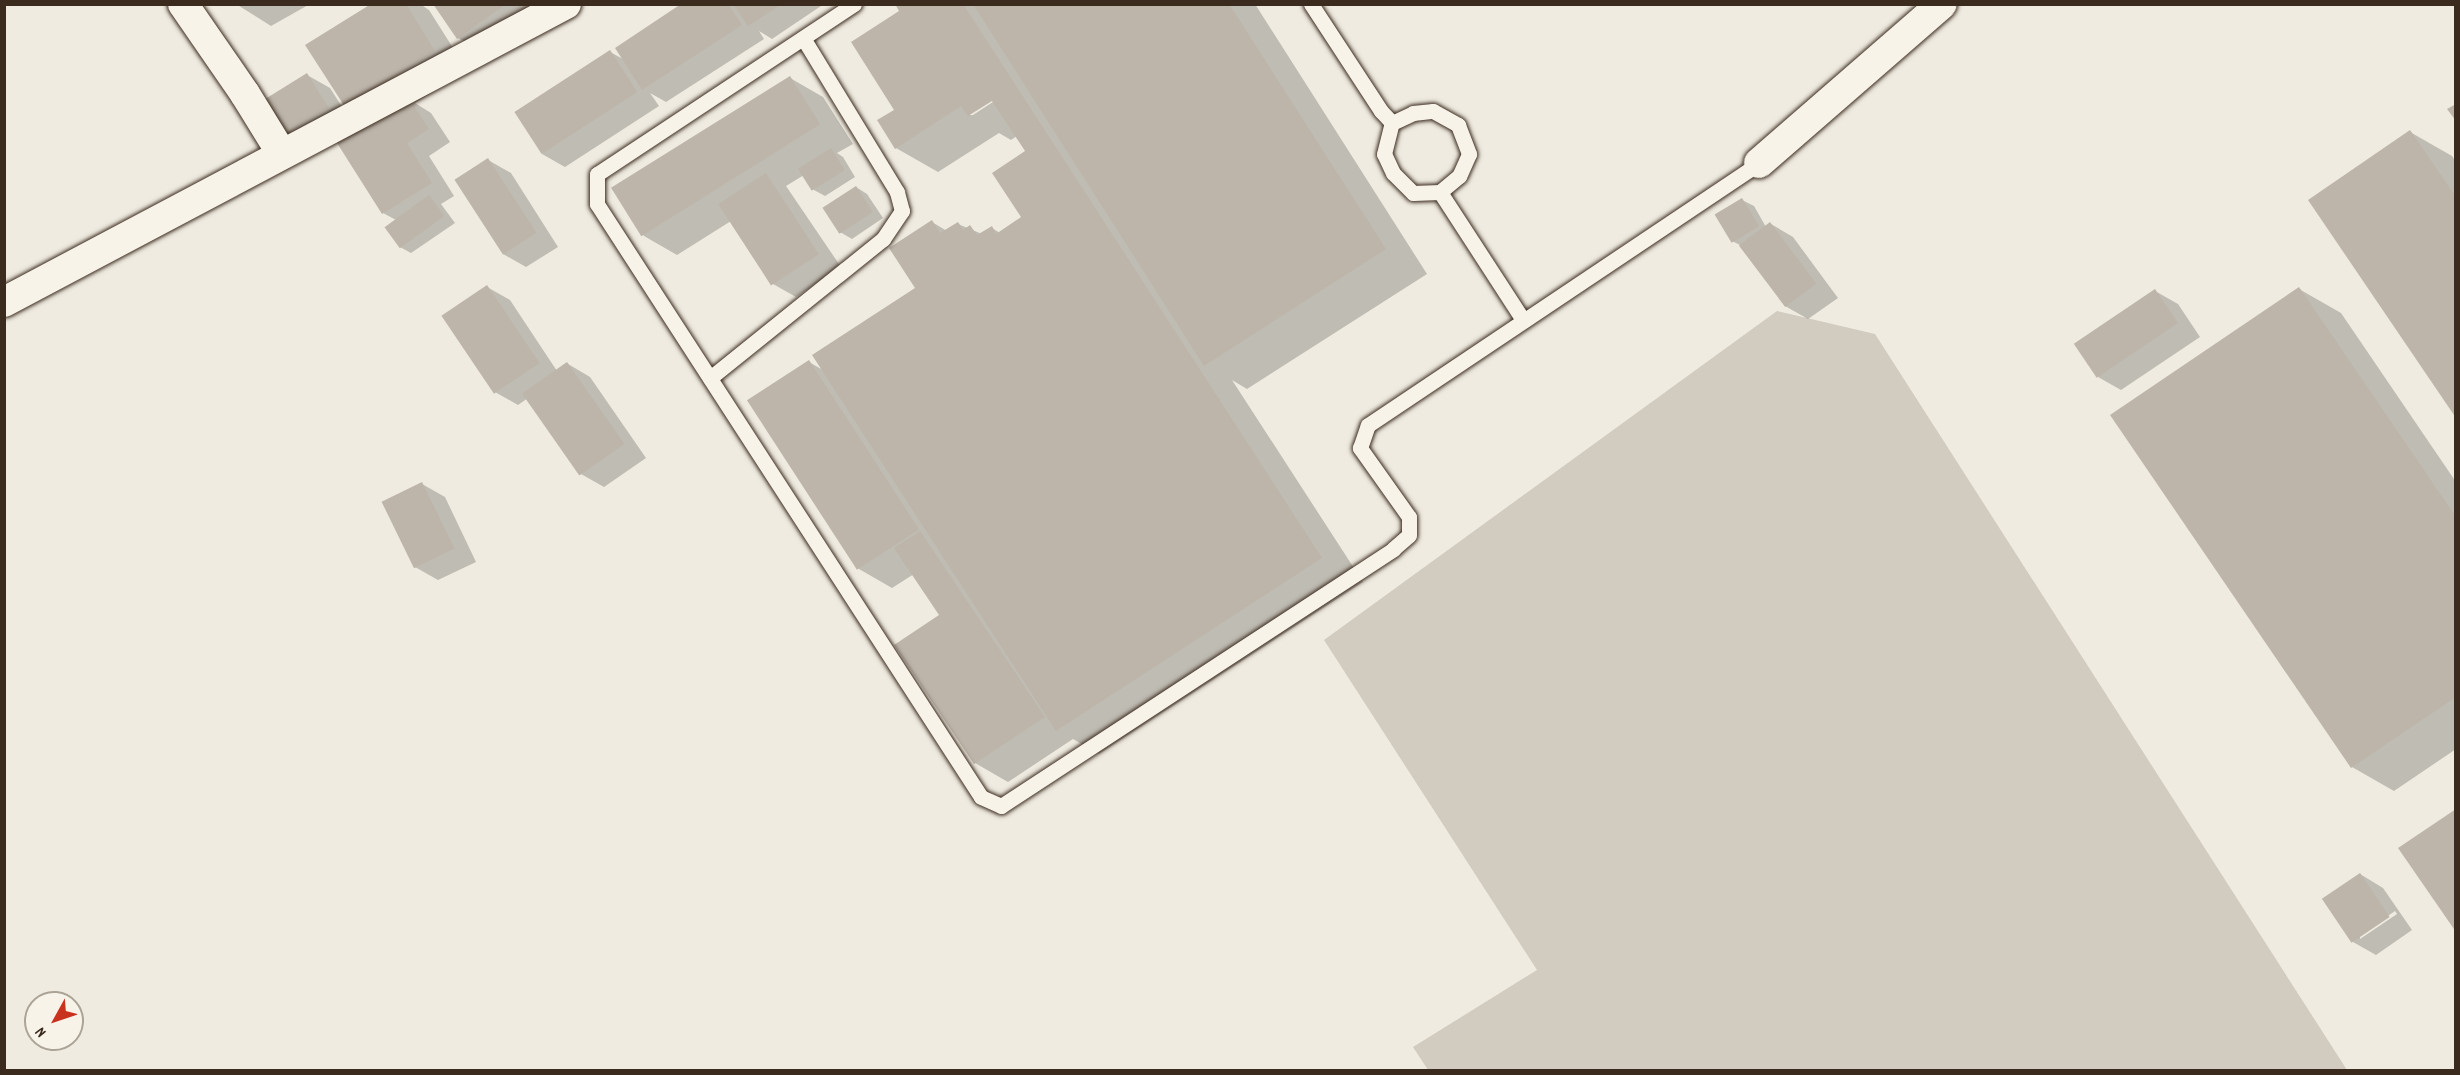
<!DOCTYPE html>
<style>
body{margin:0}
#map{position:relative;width:2460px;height:1075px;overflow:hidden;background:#efebe0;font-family:Dekko,sans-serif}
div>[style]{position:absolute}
.green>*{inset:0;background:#d1cbc0}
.shadow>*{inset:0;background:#0003}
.building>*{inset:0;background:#bdb5aa;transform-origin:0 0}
.roads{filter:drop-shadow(0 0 2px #3b2a1e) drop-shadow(0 0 2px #3b2a1e)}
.service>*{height:15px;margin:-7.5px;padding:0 7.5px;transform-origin:7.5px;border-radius:7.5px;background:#f7f3e8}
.minor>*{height:30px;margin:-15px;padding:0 15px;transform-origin:15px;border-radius:15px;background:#f7f3e8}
span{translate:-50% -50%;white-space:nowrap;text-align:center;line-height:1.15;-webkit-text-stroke:6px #f7f3e8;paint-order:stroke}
.frame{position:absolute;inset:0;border:6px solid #3b2a1e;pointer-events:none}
.north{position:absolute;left:24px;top:991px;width:60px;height:60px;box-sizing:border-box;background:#f7f3e8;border:2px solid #aca397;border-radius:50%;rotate:230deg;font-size:16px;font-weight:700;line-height:24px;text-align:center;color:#3b2a1e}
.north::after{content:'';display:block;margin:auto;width:21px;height:27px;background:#c8321e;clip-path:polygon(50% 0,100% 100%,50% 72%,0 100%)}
</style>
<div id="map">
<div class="green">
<i style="clip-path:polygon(1777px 311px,1875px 334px,2347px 1070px,1428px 1070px,1413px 1047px,1537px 970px,1324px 640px)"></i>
</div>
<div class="shadow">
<i style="clip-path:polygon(236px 4px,310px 4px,271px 26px)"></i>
<i style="clip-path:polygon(374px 4px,420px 4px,429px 10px,467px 70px,415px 103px,431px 113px,450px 142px,429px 156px,454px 196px,441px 204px,455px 223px,411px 253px,400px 247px,396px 220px,383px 213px,373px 122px)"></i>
<i style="clip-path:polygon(435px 4px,536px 4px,492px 57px,458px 38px)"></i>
<i style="clip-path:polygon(684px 4px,824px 4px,772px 39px,759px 31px,764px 39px,666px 102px,650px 93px,659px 106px,565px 167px,542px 154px,610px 52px,625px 60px)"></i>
<i style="clip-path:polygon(evenodd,896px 4px,1255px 4px,1427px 274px,1247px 389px,1232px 380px,1363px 582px,1099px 754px,1073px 739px,1008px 782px,975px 763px,942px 615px,914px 574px,892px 588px,859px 569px,809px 362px,823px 370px,917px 288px,932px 222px,947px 231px,958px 224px,982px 234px,992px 228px,1000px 233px,1023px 218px,1027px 151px,1017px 136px,1011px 140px,999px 133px,938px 172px,896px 148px,901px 12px,896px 4px,998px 96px,999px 98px,973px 115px,968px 115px,998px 96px)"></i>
<i style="clip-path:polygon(307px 75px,330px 88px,351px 121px,284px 136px)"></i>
<i style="clip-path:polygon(790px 78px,823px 97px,853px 144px,837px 153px,843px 157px,855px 177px,825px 196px,814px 190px,804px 175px,786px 186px,841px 267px,796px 297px,773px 284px,731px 221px,677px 255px,644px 236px,614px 190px)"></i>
<i style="clip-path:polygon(2410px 132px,2452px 156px,2456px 162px,2456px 415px)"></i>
<i style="clip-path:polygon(488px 160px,511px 173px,558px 247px,526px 267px,503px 254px)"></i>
<i style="clip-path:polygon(856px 187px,867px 194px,883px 218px,852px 239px,840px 232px)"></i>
<i style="clip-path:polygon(1742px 200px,1754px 206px,1766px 227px,1771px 224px,1793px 237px,1838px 298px,1808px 319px,1785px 306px,1742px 246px,1732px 241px)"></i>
<i style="clip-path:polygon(487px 287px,510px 300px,557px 371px,568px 364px,590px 377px,646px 458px,604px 487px,581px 474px,528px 398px,518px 405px,495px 392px)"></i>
<i style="clip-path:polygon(2299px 289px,2341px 313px,2456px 482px,2456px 749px,2394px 791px,2352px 767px)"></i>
<i style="clip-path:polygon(2155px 291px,2178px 304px,2200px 337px,2121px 390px,2098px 377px)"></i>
<i style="clip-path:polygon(422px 484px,445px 497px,476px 562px,438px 580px,415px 567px)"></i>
<i style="clip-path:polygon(evenodd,2360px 874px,2383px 888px,2412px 930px,2376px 955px,2353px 942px,2360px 874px,2395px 911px,2397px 914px,2360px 939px,2360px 935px,2395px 911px)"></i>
</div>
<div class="building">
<i style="clip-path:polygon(371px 4px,406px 4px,435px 51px,345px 107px,305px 45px)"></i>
<i style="clip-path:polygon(433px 4px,506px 4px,457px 39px)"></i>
<i style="clip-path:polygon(681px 4px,728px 4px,742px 25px,642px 90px,615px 48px)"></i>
<i style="clip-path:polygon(733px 4px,782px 4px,748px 26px)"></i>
<i style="clip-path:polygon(895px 4px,963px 4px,1322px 558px,1056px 731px,812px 355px,915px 288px,889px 248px,932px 220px,940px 233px,958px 222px,963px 230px,970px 225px,977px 235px,992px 226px,996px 234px,1021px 217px,992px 173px,1025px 151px,992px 101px,968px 116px,961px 106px,895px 149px,877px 120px,894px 110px,851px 42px,899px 11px)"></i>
<i style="clip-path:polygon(973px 4px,1229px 4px,1386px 249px,1204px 366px)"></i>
<i style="left:610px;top:50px;width:50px;height:114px;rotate:57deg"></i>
<i style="left:307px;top:73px;width:41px;height:54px;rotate:58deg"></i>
<i style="left:790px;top:76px;width:57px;height:211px;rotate:58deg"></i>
<i style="clip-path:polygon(409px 98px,429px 129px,407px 143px,432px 183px,382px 214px,337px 143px)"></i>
<i style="clip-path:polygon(2456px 104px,2456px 121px,2447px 109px)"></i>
<i style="clip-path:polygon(2410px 130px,2456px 197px,2456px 418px,2308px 200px)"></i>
<i style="left:831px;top:148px;width:26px;height:39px;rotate:58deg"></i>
<i style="left:488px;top:158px;width:89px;height:40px;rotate:57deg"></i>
<i style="left:766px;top:173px;width:97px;height:57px;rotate:57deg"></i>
<i style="left:856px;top:186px;width:31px;height:40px;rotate:57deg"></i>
<i style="left:429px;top:195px;width:26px;height:55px;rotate:54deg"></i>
<i style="left:1742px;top:198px;width:33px;height:32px;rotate:59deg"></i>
<i style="left:1770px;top:222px;width:77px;height:39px;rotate:53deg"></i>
<i style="left:487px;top:285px;width:94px;height:55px;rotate:56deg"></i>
<i style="clip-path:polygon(2299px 287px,2456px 517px,2456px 697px,2351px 768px,2110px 415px)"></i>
<i style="left:2155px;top:289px;width:41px;height:98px;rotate:56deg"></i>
<i style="left:809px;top:360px;width:202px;height:74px;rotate:57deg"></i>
<i style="left:567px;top:362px;width:100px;height:55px;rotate:55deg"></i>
<i style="left:422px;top:482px;width:74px;height:45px;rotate:64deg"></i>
<i style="clip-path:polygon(920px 531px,1045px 717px,974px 764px,894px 645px,939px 615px,894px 548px)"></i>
<i style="clip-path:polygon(2456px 809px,2456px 932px,2398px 848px)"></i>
<i style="left:2360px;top:873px;width:53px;height:46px;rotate:56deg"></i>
</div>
<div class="roads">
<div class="service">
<i style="left:854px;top:4px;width:308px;rotate:146.5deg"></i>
<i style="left:597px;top:174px;width:30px;rotate:90deg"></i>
<i style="left:597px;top:204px;width:706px;rotate:57.07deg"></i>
<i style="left:981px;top:797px;width:22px;rotate:24deg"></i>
<i style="left:1001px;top:806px;width:469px;rotate:-33.2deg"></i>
<i style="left:1393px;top:549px;width:21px;rotate:-41deg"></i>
<i style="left:1409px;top:535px;width:18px;rotate:-90deg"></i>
<i style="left:1409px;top:517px;width:85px;rotate:-125.4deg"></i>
<i style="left:1360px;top:448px;width:24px;rotate:-71deg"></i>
<i style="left:1368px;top:425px;width:471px;rotate:-33.8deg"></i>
<i style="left:1311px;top:4px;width:128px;rotate:56.8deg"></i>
<i style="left:1381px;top:111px;width:16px;rotate:47deg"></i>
<i style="left:1433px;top:111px;width:29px;rotate:29deg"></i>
<i style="left:1458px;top:125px;width:31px;rotate:69deg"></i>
<i style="left:1469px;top:154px;width:24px;rotate:114deg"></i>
<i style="left:1459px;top:176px;width:25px;rotate:140deg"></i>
<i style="left:1440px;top:192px;width:27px;rotate:178deg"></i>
<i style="left:1413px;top:193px;width:28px;rotate:-135deg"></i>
<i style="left:1393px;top:173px;width:21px;rotate:-115deg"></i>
<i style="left:1384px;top:154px;width:32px;rotate:-76deg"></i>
<i style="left:1392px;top:123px;width:23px;rotate:-25deg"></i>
<i style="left:1413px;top:113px;width:20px;rotate:-6deg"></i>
<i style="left:1440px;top:192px;width:153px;rotate:57deg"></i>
<i style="left:710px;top:378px;width:222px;rotate:-38.8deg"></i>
<i style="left:883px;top:239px;width:34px;rotate:-56deg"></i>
<i style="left:902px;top:211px;width:20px;rotate:-105deg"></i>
<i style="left:897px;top:192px;width:180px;rotate:-121.4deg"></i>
</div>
<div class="minor">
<i style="left:183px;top:4px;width:109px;rotate:55.4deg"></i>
<i style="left:245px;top:94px;width:70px;rotate:58.3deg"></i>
<i style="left:1759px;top:163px;width:242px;rotate:-41deg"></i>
<i style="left:4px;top:302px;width:636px;rotate:-27.93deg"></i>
</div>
</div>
<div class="frame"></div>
<div class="north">N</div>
</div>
